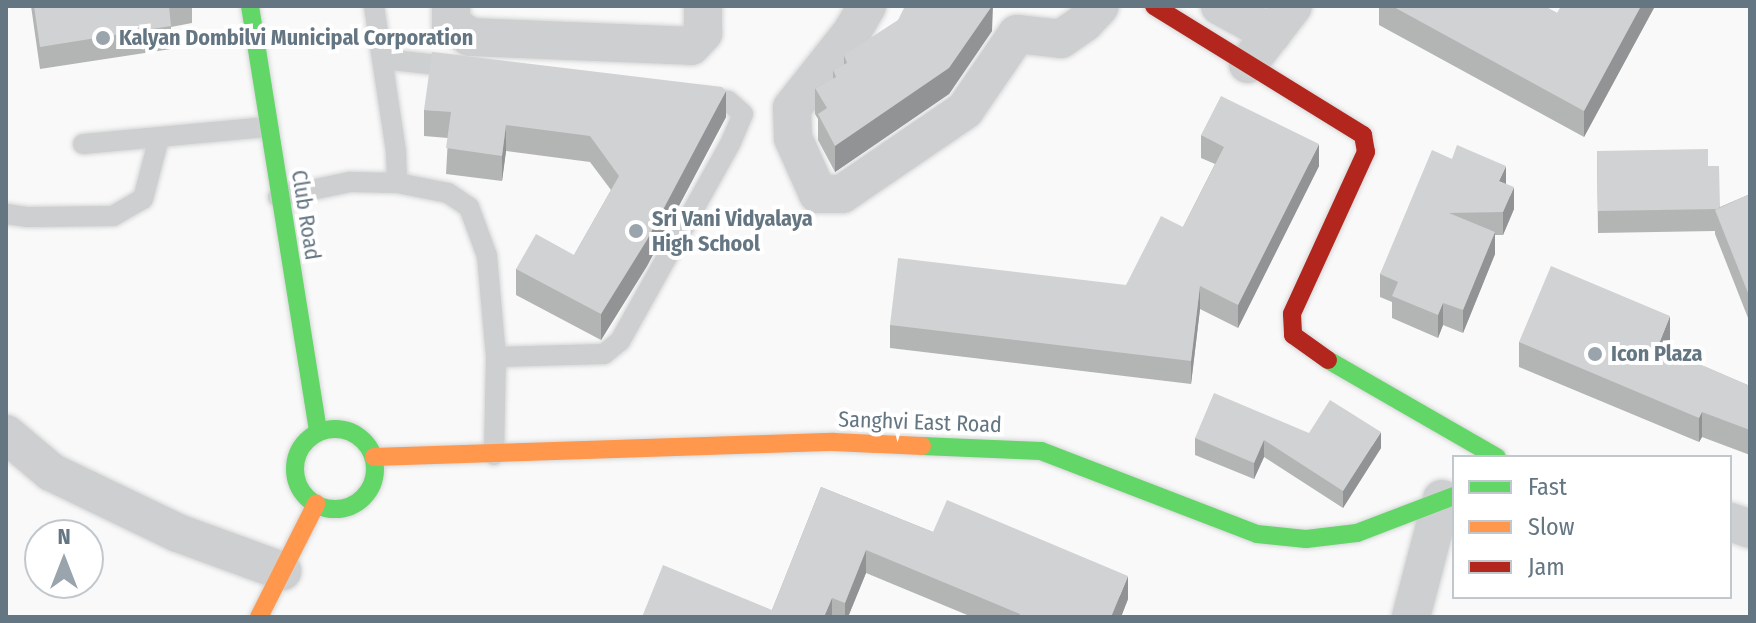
<!DOCTYPE html>
<style>
body{margin:0}
#map{position:relative;width:1756px;height:623px;overflow:hidden;background:#f9f9f9;font-family:"Fira Sans Condensed",sans-serif}
div>[style]{position:absolute}
.roads{filter:drop-shadow(0 0 2px #d5d6d7) drop-shadow(0 0 2px #d5d6d7)}
.lane>*{height:20px;margin:-10px;padding:0 10px;transform-origin:10px;border-radius:10px;background:#cecfd0}
.street>*{height:38px;margin:-19px;padding:0 19px;transform-origin:19px;border-radius:19px;background:#cecfd0}
.fast>*{height:18px;margin:-9px;padding:0 9px;transform-origin:9px;border-radius:9px;background:#63d668}
.fast>.ring{margin:-9px;padding:0;box-sizing:content-box;background:none;border:18px solid #63d668;border-radius:50%}
.slow>*{height:18px;margin:-9px;padding:0 9px;transform-origin:9px;border-radius:9px;background:#ff974d}
.jam>*{height:18px;margin:-9px;padding:0 9px;transform-origin:9px;border-radius:9px;background:#b3261e}
.wall>*{inset:0;background:#b3b5b5}
.shaded-wall>*{inset:0;background:#929394}
.building>*{inset:0;background:#d0d2d3}
.dots>*{width:22px;height:22px;translate:-50% -50%;box-sizing:border-box;border:4px solid #fff;border-radius:50%}
span{translate:-50% -50%;white-space:nowrap;text-align:center;line-height:1.15;-webkit-text-stroke:8px #fff;paint-order:stroke}
.poi-label{font-size:22px;color:#657683;font-weight:700}
.left{translate:0 -50%;text-align:left}
.street-label{font-size:22px;color:#657683}
.frame{position:absolute;inset:0;border:8px solid #657683;pointer-events:none}
.legend{position:absolute;left:1452px;top:455px;width:280px;height:144px;box-sizing:border-box;background:#fff;border:2px solid #c1c8cd;margin:0;padding:10px 14px;list-style:none;font-size:24px;color:#657683}
.legend li{display:flex;align-items:center;gap:16px;height:40px}
.legend b{width:40px;border:2px solid #c1c8cd}
.north{position:absolute;left:24px;top:519px;width:80px;height:80px;box-sizing:border-box;background:#fff;border:2px solid #c1c8cd;border-radius:50%;rotate:0deg;font-size:22px;font-weight:700;line-height:32px;text-align:center;color:#657683}
.north::after{content:'';display:block;margin:auto;width:28px;height:36px;background:#99a4ac;clip-path:polygon(50% 0,100% 100%,50% 72%,0 100%)}
</style>
<div id="map">
<div class="roads">
<div class="lane">
<i style="left:374px;top:6px;width:148px;rotate:81.4deg"></i>
<i style="left:396px;top:152px;width:31px;rotate:88deg"></i>
<i style="left:382px;top:59px;width:76px;rotate:6deg"></i>
<i style="left:83px;top:144px;width:186px;rotate:-5.3deg"></i>
<i style="left:278px;top:197px;width:74px;rotate:-11.8deg"></i>
<i style="left:350px;top:182px;width:47px;rotate:1.2deg"></i>
<i style="left:397px;top:183px;width:52px;rotate:11.1deg"></i>
<i style="left:448px;top:193px;width:25px;rotate:34deg"></i>
<i style="left:469px;top:207px;width:52px;rotate:69.8deg"></i>
<i style="left:487px;top:256px;width:101px;rotate:84.9deg"></i>
<i style="left:496px;top:357px;width:98px;rotate:91.2deg"></i>
<i style="left:6px;top:214px;width:22px;rotate:8deg"></i>
<i style="left:28px;top:217px;width:85px;rotate:-0.7deg"></i>
<i style="left:113px;top:216px;width:34px;rotate:-30deg"></i>
<i style="left:143px;top:199px;width:63px;rotate:-75.3deg"></i>
<i style="left:496px;top:357px;width:108px;rotate:-1.6deg"></i>
<i style="left:604px;top:354px;width:21px;rotate:-39deg"></i>
<i style="left:620px;top:341px;width:228px;rotate:-60.8deg"></i>
<i style="left:731px;top:142px;width:30px;rotate:-67deg"></i>
<i style="left:743px;top:114px;width:20px;rotate:-139deg"></i>
<i style="left:728px;top:101px;width:28px;rotate:-174deg"></i>
</div>
<div class="street">
<i style="left:451px;top:6px;width:18px;rotate:90deg"></i>
<i style="left:451px;top:24px;width:23px;rotate:34deg"></i>
<i style="left:470px;top:37px;width:221px;rotate:2.3deg"></i>
<i style="left:691px;top:46px;width:18px;rotate:-47deg"></i>
<i style="left:703px;top:33px;width:27px;rotate:-90deg"></i>
<i style="left:867px;top:6px;width:30px;rotate:120deg"></i>
<i style="left:852px;top:32px;width:97px;rotate:128.3deg"></i>
<i style="left:792px;top:108px;width:30px;rotate:88deg"></i>
<i style="left:793px;top:138px;width:61px;rotate:65.9deg"></i>
<i style="left:818px;top:194px;width:24px"></i>
<i style="left:842px;top:194px;width:149px;rotate:-34.3deg"></i>
<i style="left:965px;top:110px;width:92px;rotate:-55.6deg"></i>
<i style="left:1017px;top:34px;width:44px;rotate:6.5deg"></i>
<i style="left:1061px;top:39px;width:28px;rotate:-35deg"></i>
<i style="left:1084px;top:23px;width:23px;rotate:-47deg"></i>
<i style="left:1220px;top:6px;width:59px;rotate:28.3deg"></i>
<i style="left:1248px;top:64px;width:73px;rotate:-52.2deg"></i>
<i style="left:6px;top:434px;width:59px;rotate:40.2deg"></i>
<i style="left:51px;top:472px;width:141px;rotate:25.7deg"></i>
<i style="left:178px;top:533px;width:111px;rotate:20.1deg"></i>
<i style="left:1730px;top:522px;width:21px;rotate:19deg"></i>
<i style="left:1411px;top:617px;width:122px;rotate:-75.3deg"></i>
</div>
<div class="fast">
<i style="left:250px;top:6px;width:431px;rotate:80.9deg"></i>
<i style="left:1328px;top:360px;width:195px;rotate:29.9deg"></i>
<i class="ring" style="left:295px;top:429px;width:62px;height:62px"></i>
<i style="left:922px;top:446px;width:119px;rotate:2.4deg"></i>
<i style="left:1041px;top:451px;width:231px;rotate:21deg"></i>
<i style="left:1257px;top:534px;width:49px;rotate:5.8deg"></i>
<i style="left:1306px;top:539px;width:51px;rotate:-6.7deg"></i>
<i style="left:1357px;top:533px;width:104px;rotate:-20.9deg"></i>
</div>
<div class="slow">
<i style="left:374px;top:457px;width:460px;rotate:-1.9deg"></i>
<i style="left:834px;top:442px;width:88px;rotate:2.6deg"></i>
<i style="left:259px;top:617px;width:127px;rotate:-63.2deg"></i>
</div>
<div class="jam">
<i style="left:1154px;top:6px;width:246px;rotate:31.7deg"></i>
<i style="left:1363px;top:135px;width:17px;rotate:80deg"></i>
<i style="left:1366px;top:152px;width:178px;rotate:114.6deg"></i>
<i style="left:1292px;top:314px;width:21px;rotate:87deg"></i>
<i style="left:1293px;top:335px;width:43px;rotate:35.5deg"></i>
</div>
</div>
<div class="wall">
<i style="clip-path:polygon(31px 6px,192px 6px,192px 23px,171px 27px,171px 49px,40px 69px)"></i>
<i style="clip-path:polygon(1379px 6px,1544px 6px,1557px 13px,1655px 6px,1584px 137px,1379px 25px)"></i>
<i style="clip-path:polygon(992px 12px,992px 31px,949px 94px,835px 172px,818px 140px,818px 119px,815px 114px,815px 88px,833px 79px,833px 70px,844px 65px,844px 55px)"></i>
<i style="clip-path:polygon(424px 110px,726px 117px,647px 266px,601px 340px,516px 295px,516px 269px,574px 255px,611px 190px,590px 162px,506px 151px,502px 181px,446px 174px,448px 138px,424px 136px)"></i>
<i style="clip-path:polygon(1201px 135px,1319px 166px,1238px 328px,1200px 309px,1191px 384px,890px 348px,890px 325px,1126px 285px,1183px 227px,1215px 164px,1201px 158px)"></i>
<i style="clip-path:polygon(1597px 151px,1708px 166px,1720px 207px,1750px 194px,1750px 323px,1715px 234px,1715px 231px,1598px 233px)"></i>
<i style="clip-path:polygon(1452px 159px,1506px 183px,1514px 209px,1503px 235px,1495px 235px,1495px 254px,1463px 333px,1443px 325px,1438px 338px,1392px 318px,1392px 302px,1380px 297px,1380px 274px)"></i>
<i style="clip-path:polygon(1670px 341px,1666px 350px,1750px 386px,1750px 455px,1702px 437px,1699px 442px,1519px 367px,1519px 342px)"></i>
<i style="clip-path:polygon(1309px 433px,1381px 448px,1343px 508px,1264px 457px,1254px 479px,1195px 455px,1195px 438px)"></i>
<i style="clip-path:polygon(821px 487px,933px 532px,1128px 599px,1121px 617px,972px 617px,866px 573px,848px 617px,642px 617px,772px 610px)"></i>
</div>
<div class="shaded-wall">
<i style="clip-path:polygon(989px 6px,993px 6px,992px 31px,949px 94px,835px 172px,835px 146px)"></i>
<i style="clip-path:polygon(1641px 6px,1655px 6px,1584px 137px,1584px 111px)"></i>
<i style="clip-path:polygon(726px 91px,726px 117px,647px 266px,601px 340px,601px 314px)"></i>
<i style="clip-path:polygon(506px 125px,506px 151px,502px 181px,502px 156px)"></i>
<i style="clip-path:polygon(1319px 144px,1319px 166px,1238px 328px,1238px 305px)"></i>
<i style="clip-path:polygon(1506px 166px,1506px 188px,1499px 181px)"></i>
<i style="clip-path:polygon(1514px 187px,1514px 209px,1503px 235px,1503px 212px)"></i>
<i style="clip-path:polygon(1495px 232px,1495px 254px,1463px 333px,1463px 310px)"></i>
<i style="clip-path:polygon(1200px 286px,1200px 309px,1191px 384px,1191px 361px)"></i>
<i style="clip-path:polygon(1443px 303px,1443px 325px,1438px 338px,1438px 315px)"></i>
<i style="clip-path:polygon(1670px 316px,1670px 341px,1658px 371px,1658px 346px)"></i>
<i style="clip-path:polygon(1702px 412px,1702px 437px,1699px 442px,1699px 418px)"></i>
<i style="clip-path:polygon(1381px 432px,1381px 448px,1343px 508px,1343px 491px)"></i>
<i style="clip-path:polygon(1264px 440px,1264px 457px,1254px 479px,1254px 463px)"></i>
<i style="clip-path:polygon(866px 550px,866px 573px,848px 617px,845px 617px,845px 603px)"></i>
<i style="clip-path:polygon(1128px 576px,1128px 599px,1121px 617px,1111px 617px)"></i>
<i style="clip-path:polygon(832px 598px,832px 617px,824px 617px)"></i>
</div>
<div class="building">
<i style="clip-path:polygon(34px 6px,169px 6px,171px 26px,40px 47px)"></i>
<i style="clip-path:polygon(905px 6px,992px 6px,949px 68px,835px 146px,818px 114px,827px 108px,815px 88px,836px 77px,833px 70px,847px 63px,844px 55px,898px 20px)"></i>
<i style="clip-path:polygon(1392px 6px,1544px 6px,1557px 13px,1561px 6px,1641px 6px,1584px 111px)"></i>
<i style="clip-path:polygon(432px 52px,722px 87px,726px 91px,647px 240px,601px 314px,516px 269px,536px 234px,574px 255px,619px 176px,590px 136px,506px 125px,502px 156px,446px 148px,451px 112px,424px 110px)"></i>
<i style="clip-path:polygon(1221px 96px,1319px 144px,1238px 305px,1200px 286px,1191px 361px,890px 325px,898px 258px,1126px 285px,1161px 216px,1183px 227px,1224px 147px,1201px 135px)"></i>
<i style="clip-path:polygon(1457px 145px,1506px 166px,1499px 181px,1514px 187px,1503px 212px,1449px 213px,1495px 232px,1463px 310px,1443px 303px,1438px 315px,1392px 296px,1398px 282px,1380px 274px,1432px 150px,1452px 159px)"></i>
<i style="clip-path:polygon(1708px 149px,1708px 166px,1719px 166px,1720px 207px,1717px 209px,1598px 211px,1597px 151px)"></i>
<i style="clip-path:polygon(1750px 194px,1750px 298px,1715px 210px)"></i>
<i style="clip-path:polygon(1551px 266px,1670px 316px,1658px 346px,1750px 386px,1750px 430px,1702px 412px,1699px 418px,1519px 342px)"></i>
<i style="clip-path:polygon(1214px 393px,1309px 433px,1330px 400px,1381px 432px,1343px 491px,1264px 440px,1254px 463px,1195px 438px)"></i>
<i style="clip-path:polygon(821px 487px,933px 532px,947px 500px,1128px 576px,1111px 617px,1019px 617px,1020px 614px,866px 550px,845px 603px,832px 598px,824px 617px,642px 617px,663px 565px,772px 610px)"></i>
</div>
<div class="dots">
<i style="left:103px;top:38px;background:#99a4ac"></i>
<i style="left:636px;top:231px;background:#99a4ac"></i>
<i style="left:1595px;top:354px;background:#99a4ac"></i>
</div>
<div class="poi-label">
<span class="left" style="left:119px;top:38px">Kalyan Dombilvi Municipal Corporation</span>
<span class="left" style="left:652px;top:231px">Sri Vani Vidyalaya<br>High School</span>
<span class="left" style="left:1611px;top:354px">Icon Plaza</span>
</div>
<div class="street-label">
<span style="left:306px;top:215px;rotate:81deg">Club Road</span>
<span style="left:920px;top:422px;rotate:2deg">Sanghvi East Road</span>
</div>
<div class="frame"></div>
<ul class="legend">
<li><b style="height:10px;background:#63d668"></b>Fast</li>
<li><b style="height:10px;background:#ff974d"></b>Slow</li>
<li><b style="height:10px;background:#b3261e"></b>Jam</li>
</ul>
<div class="north">N</div>
</div>
